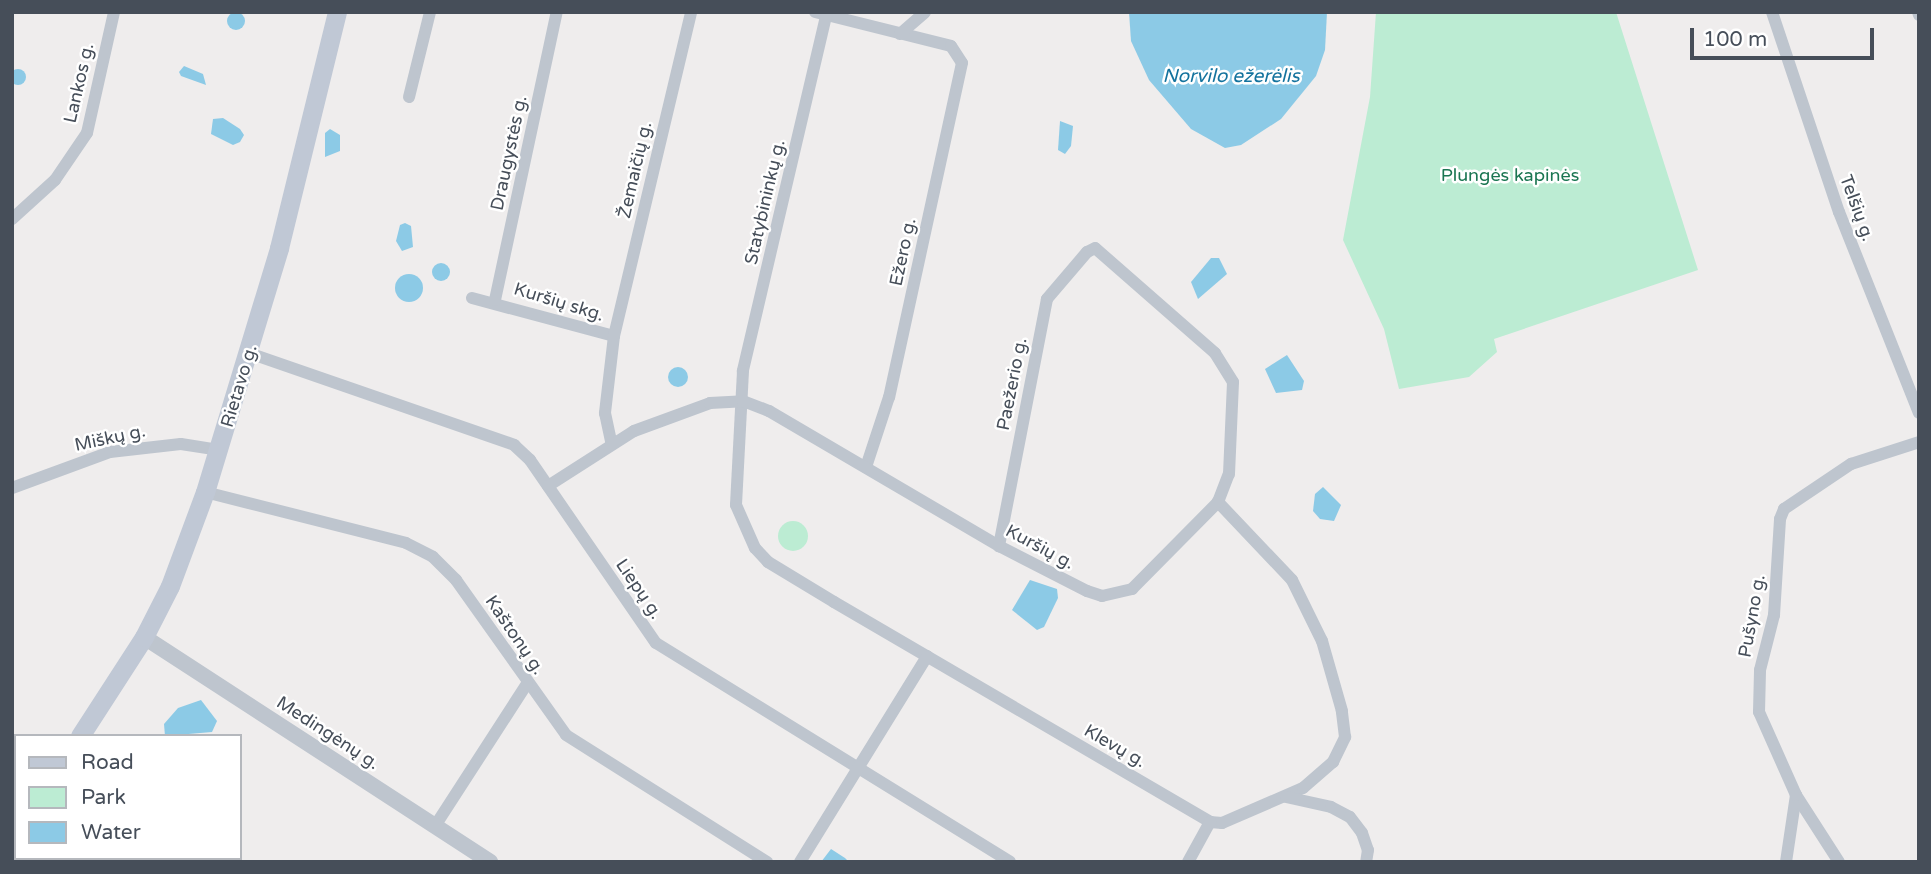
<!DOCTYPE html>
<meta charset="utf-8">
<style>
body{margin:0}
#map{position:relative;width:1931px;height:874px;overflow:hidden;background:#efeded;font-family:"Varela Round",sans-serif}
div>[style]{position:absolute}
.green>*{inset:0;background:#bcecd3}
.round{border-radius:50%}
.water>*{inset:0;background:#8ccae6}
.minor>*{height:12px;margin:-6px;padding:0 6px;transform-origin:6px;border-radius:6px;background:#bec5ce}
.tertiary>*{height:16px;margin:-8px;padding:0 8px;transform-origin:8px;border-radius:8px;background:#bec5ce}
.secondary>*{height:19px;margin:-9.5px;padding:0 9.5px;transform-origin:9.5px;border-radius:9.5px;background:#c0c8d5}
span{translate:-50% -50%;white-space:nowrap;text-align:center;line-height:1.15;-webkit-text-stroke:5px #fff;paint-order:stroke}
.street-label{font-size:18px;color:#464e59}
.park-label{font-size:18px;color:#1b7652}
.water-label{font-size:19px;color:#14739e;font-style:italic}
.frame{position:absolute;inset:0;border:14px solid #464e59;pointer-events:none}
.legend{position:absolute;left:14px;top:734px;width:228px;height:126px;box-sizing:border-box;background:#fff;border:2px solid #b5b8bd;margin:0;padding:9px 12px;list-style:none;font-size:21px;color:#464e59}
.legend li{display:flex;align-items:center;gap:14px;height:35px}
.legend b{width:35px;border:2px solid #b5b8bd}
.scale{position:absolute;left:1690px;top:28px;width:184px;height:32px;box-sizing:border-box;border:4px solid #464e59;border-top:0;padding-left:9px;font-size:21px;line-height:24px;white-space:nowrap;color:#464e59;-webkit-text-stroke:5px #fff;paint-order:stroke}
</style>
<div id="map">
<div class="green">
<i style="clip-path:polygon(1376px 12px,1616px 12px,1698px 270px,1494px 339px,1497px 352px,1469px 377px,1399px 389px,1384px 329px,1343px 240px,1370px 97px)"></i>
<i class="round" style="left:778px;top:521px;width:30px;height:30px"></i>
</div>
<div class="water">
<i class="round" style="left:227px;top:12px;width:18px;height:18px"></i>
<i style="clip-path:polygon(1129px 12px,1327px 12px,1325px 50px,1316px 76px,1281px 119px,1241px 145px,1225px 148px,1191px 129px,1149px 80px,1131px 41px)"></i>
<i style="clip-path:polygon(184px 66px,203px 74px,206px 85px,181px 76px,179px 72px)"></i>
<i class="round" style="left:10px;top:69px;width:16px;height:16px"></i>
<i style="clip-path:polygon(223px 118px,240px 129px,244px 135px,240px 142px,233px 145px,211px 134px,213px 119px)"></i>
<i style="clip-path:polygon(1060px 121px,1073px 126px,1071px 146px,1065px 154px,1058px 150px)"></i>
<i style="clip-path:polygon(330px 129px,340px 135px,340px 151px,325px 157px,325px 133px)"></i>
<i style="clip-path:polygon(405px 223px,411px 226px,413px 247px,402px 251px,396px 241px,400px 225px)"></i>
<i style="clip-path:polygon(1211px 258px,1219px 258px,1227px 274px,1198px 299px,1191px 282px)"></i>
<i class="round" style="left:432px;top:263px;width:18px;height:18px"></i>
<i class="round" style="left:395px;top:274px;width:28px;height:28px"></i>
<i style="clip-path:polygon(1287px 355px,1304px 381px,1302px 390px,1276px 393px,1265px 369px)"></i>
<i class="round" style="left:668px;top:367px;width:20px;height:20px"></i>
<i style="clip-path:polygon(1323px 487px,1341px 505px,1334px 521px,1320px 519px,1313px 511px,1315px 494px)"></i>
<i style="clip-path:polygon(1030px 580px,1057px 589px,1058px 598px,1044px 627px,1037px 630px,1012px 610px)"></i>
<i style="clip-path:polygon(201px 700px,217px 721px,212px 732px,165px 736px,164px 724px,178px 708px)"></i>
<i style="clip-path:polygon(831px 849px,845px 858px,849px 862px,821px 862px)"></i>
</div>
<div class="minor">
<i style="left:815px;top:12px;width:140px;rotate:14deg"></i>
<i style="left:951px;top:46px;width:20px;rotate:57deg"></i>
<i style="left:962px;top:63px;width:342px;rotate:102.3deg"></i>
<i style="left:889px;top:397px;width:74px;rotate:108.2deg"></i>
<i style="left:827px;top:12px;width:369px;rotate:103.2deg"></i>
<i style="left:743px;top:371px;width:134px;rotate:93deg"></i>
<i style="left:736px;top:505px;width:47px;rotate:66.2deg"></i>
<i style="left:755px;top:548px;width:19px;rotate:47deg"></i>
<i style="left:768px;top:562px;width:77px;rotate:31.2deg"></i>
<i style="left:834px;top:602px;width:436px;rotate:30.3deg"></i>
<i style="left:1210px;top:822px;width:12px;rotate:5deg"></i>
<i style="left:1222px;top:823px;width:88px;rotate:-23.4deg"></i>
<i style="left:1303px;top:788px;width:40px;rotate:-41deg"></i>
<i style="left:1333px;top:762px;width:28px;rotate:-64deg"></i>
<i style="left:1345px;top:737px;width:26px;rotate:-97deg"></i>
<i style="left:1342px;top:711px;width:73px;rotate:-105.9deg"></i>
<i style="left:1322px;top:641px;width:68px;rotate:-116.2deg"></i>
<i style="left:1292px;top:580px;width:108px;rotate:-133.5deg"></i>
<i style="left:1772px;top:12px;width:211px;rotate:71.5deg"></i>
<i style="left:1839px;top:212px;width:216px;rotate:68.3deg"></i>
<i style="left:1918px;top:12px;width:3px;rotate:72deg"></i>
<i style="left:900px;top:34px;width:33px;rotate:-41deg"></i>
<i style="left:409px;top:97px;width:88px;rotate:-76.1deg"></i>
<i style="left:12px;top:219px;width:58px;rotate:-42.2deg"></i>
<i style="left:55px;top:180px;width:57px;rotate:-55.8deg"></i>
<i style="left:87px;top:133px;width:124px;rotate:-77.4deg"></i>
<i style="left:472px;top:298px;width:147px;rotate:15deg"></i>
<i style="left:614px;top:336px;width:78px;rotate:96.7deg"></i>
<i style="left:605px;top:413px;width:30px;rotate:78deg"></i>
<i style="left:495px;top:300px;width:295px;rotate:-77.9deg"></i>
<i style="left:614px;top:336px;width:333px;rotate:-76.6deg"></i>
<i style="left:249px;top:353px;width:281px;rotate:19.1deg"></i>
<i style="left:514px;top:445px;width:22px;rotate:43deg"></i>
<i style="left:530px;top:460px;width:222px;rotate:55.5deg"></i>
<i style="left:656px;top:643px;width:416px;rotate:31.7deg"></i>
<i style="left:548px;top:486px;width:102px;rotate:-32.6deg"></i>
<i style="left:634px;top:431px;width:81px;rotate:-20.2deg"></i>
<i style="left:710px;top:403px;width:33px;rotate:-3deg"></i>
<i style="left:743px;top:401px;width:28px;rotate:21deg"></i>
<i style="left:769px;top:411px;width:267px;rotate:30.4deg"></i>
<i style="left:999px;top:546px;width:99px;rotate:27.1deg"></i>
<i style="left:1087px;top:591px;width:16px;rotate:18deg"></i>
<i style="left:1102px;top:596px;width:31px;rotate:-13deg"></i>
<i style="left:1132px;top:589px;width:122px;rotate:-45.3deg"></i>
<i style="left:1218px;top:502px;width:30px;rotate:-69deg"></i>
<i style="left:1229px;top:474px;width:92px;rotate:-87.5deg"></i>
<i style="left:1233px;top:382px;width:34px;rotate:-122deg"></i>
<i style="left:1215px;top:353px;width:159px;rotate:-138.8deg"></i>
<i style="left:1095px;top:248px;width:9px;rotate:153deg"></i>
<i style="left:1087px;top:252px;width:62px;rotate:130.4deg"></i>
<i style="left:1047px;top:299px;width:252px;rotate:101deg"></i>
<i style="left:12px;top:488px;width:104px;rotate:-20.2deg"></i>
<i style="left:110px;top:452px;width:71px;rotate:-6.4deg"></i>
<i style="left:181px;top:444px;width:38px;rotate:9deg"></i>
<i style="left:205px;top:492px;width:207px;rotate:14.2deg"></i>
<i style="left:406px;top:543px;width:30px;rotate:27deg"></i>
<i style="left:433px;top:557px;width:33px;rotate:45deg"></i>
<i style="left:456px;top:580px;width:190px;rotate:54.6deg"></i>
<i style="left:566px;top:735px;width:238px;rotate:32.3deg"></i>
<i style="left:1286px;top:797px;width:46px;rotate:12.5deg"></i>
<i style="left:1331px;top:807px;width:21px;rotate:28deg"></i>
<i style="left:1350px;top:817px;width:20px;rotate:53deg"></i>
<i style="left:1362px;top:833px;width:18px;rotate:71deg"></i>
<i style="left:1368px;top:850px;width:12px;rotate:99deg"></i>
<i style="left:435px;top:826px;width:169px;rotate:-57.1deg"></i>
<i style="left:90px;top:858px;width:6px;rotate:45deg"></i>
<i style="left:800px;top:862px;width:242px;rotate:-58.3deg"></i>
<i style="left:1188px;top:862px;width:46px;rotate:-61.2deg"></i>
<i style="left:1786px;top:862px;width:68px;rotate:-81.5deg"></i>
<i style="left:1839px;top:862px;width:80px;rotate:-122.7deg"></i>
<i style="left:1796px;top:795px;width:91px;rotate:-114deg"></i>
<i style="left:1759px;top:712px;width:42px;rotate:-88.6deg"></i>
<i style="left:1760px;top:670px;width:57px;rotate:-75.7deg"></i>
<i style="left:1774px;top:615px;width:96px;rotate:-86.4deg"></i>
<i style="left:1780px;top:519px;width:11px;rotate:-68deg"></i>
<i style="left:1784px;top:509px;width:81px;rotate:-33.9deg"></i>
<i style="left:1851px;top:464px;width:71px;rotate:-17.9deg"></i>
</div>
<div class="tertiary">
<i style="left:144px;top:637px;width:413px;rotate:33deg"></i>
</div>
<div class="secondary">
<i style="left:80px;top:736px;width:118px;rotate:-57.1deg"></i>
<i style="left:144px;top:637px;width:57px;rotate:-63deg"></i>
<i style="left:170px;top:586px;width:100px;rotate:-69.6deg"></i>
<i style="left:205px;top:492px;width:255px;rotate:-73.1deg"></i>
<i style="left:279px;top:248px;width:243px;rotate:-76.2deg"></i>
<i style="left:12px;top:836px;width:6px;rotate:-51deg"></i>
</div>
<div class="street-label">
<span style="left:79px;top:83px;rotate:-77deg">Lankos g.</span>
<span style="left:509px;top:153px;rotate:-78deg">Draugystės g.</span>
<span style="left:635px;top:170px;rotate:-77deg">Žemaičių g.</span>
<span style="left:765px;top:202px;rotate:-77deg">Statybininkų g.</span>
<span style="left:1857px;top:208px;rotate:70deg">Telšių g.</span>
<span style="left:903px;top:252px;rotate:-78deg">Ežero g.</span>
<span style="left:559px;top:302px;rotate:17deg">Kuršių skg.</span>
<span style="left:1012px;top:384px;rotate:-79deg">Paežerio g.</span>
<span style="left:239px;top:386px;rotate:-73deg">Rietavo g.</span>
<span style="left:110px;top:438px;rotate:-12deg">Miškų g.</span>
<span style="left:1040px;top:547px;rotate:28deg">Kuršių g.</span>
<span style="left:639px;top:589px;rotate:56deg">Liepų g.</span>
<span style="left:1752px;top:616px;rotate:-80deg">Pušyno g.</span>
<span style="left:515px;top:635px;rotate:56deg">Kaštonų g.</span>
<span style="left:328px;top:733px;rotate:33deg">Medingėnų g.</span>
<span style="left:1115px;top:746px;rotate:30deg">Klevų g.</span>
</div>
<div class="park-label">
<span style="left:1510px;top:175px">Plungės kapinės</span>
</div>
<div class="water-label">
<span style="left:1231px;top:77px">Norvilo ežerėlis</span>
</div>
<div class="frame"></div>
<ul class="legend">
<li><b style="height:9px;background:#c0c8d5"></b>Road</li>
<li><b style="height:19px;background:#bcecd3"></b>Park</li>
<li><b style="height:19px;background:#8ccae6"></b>Water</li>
</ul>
<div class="scale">100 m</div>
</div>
